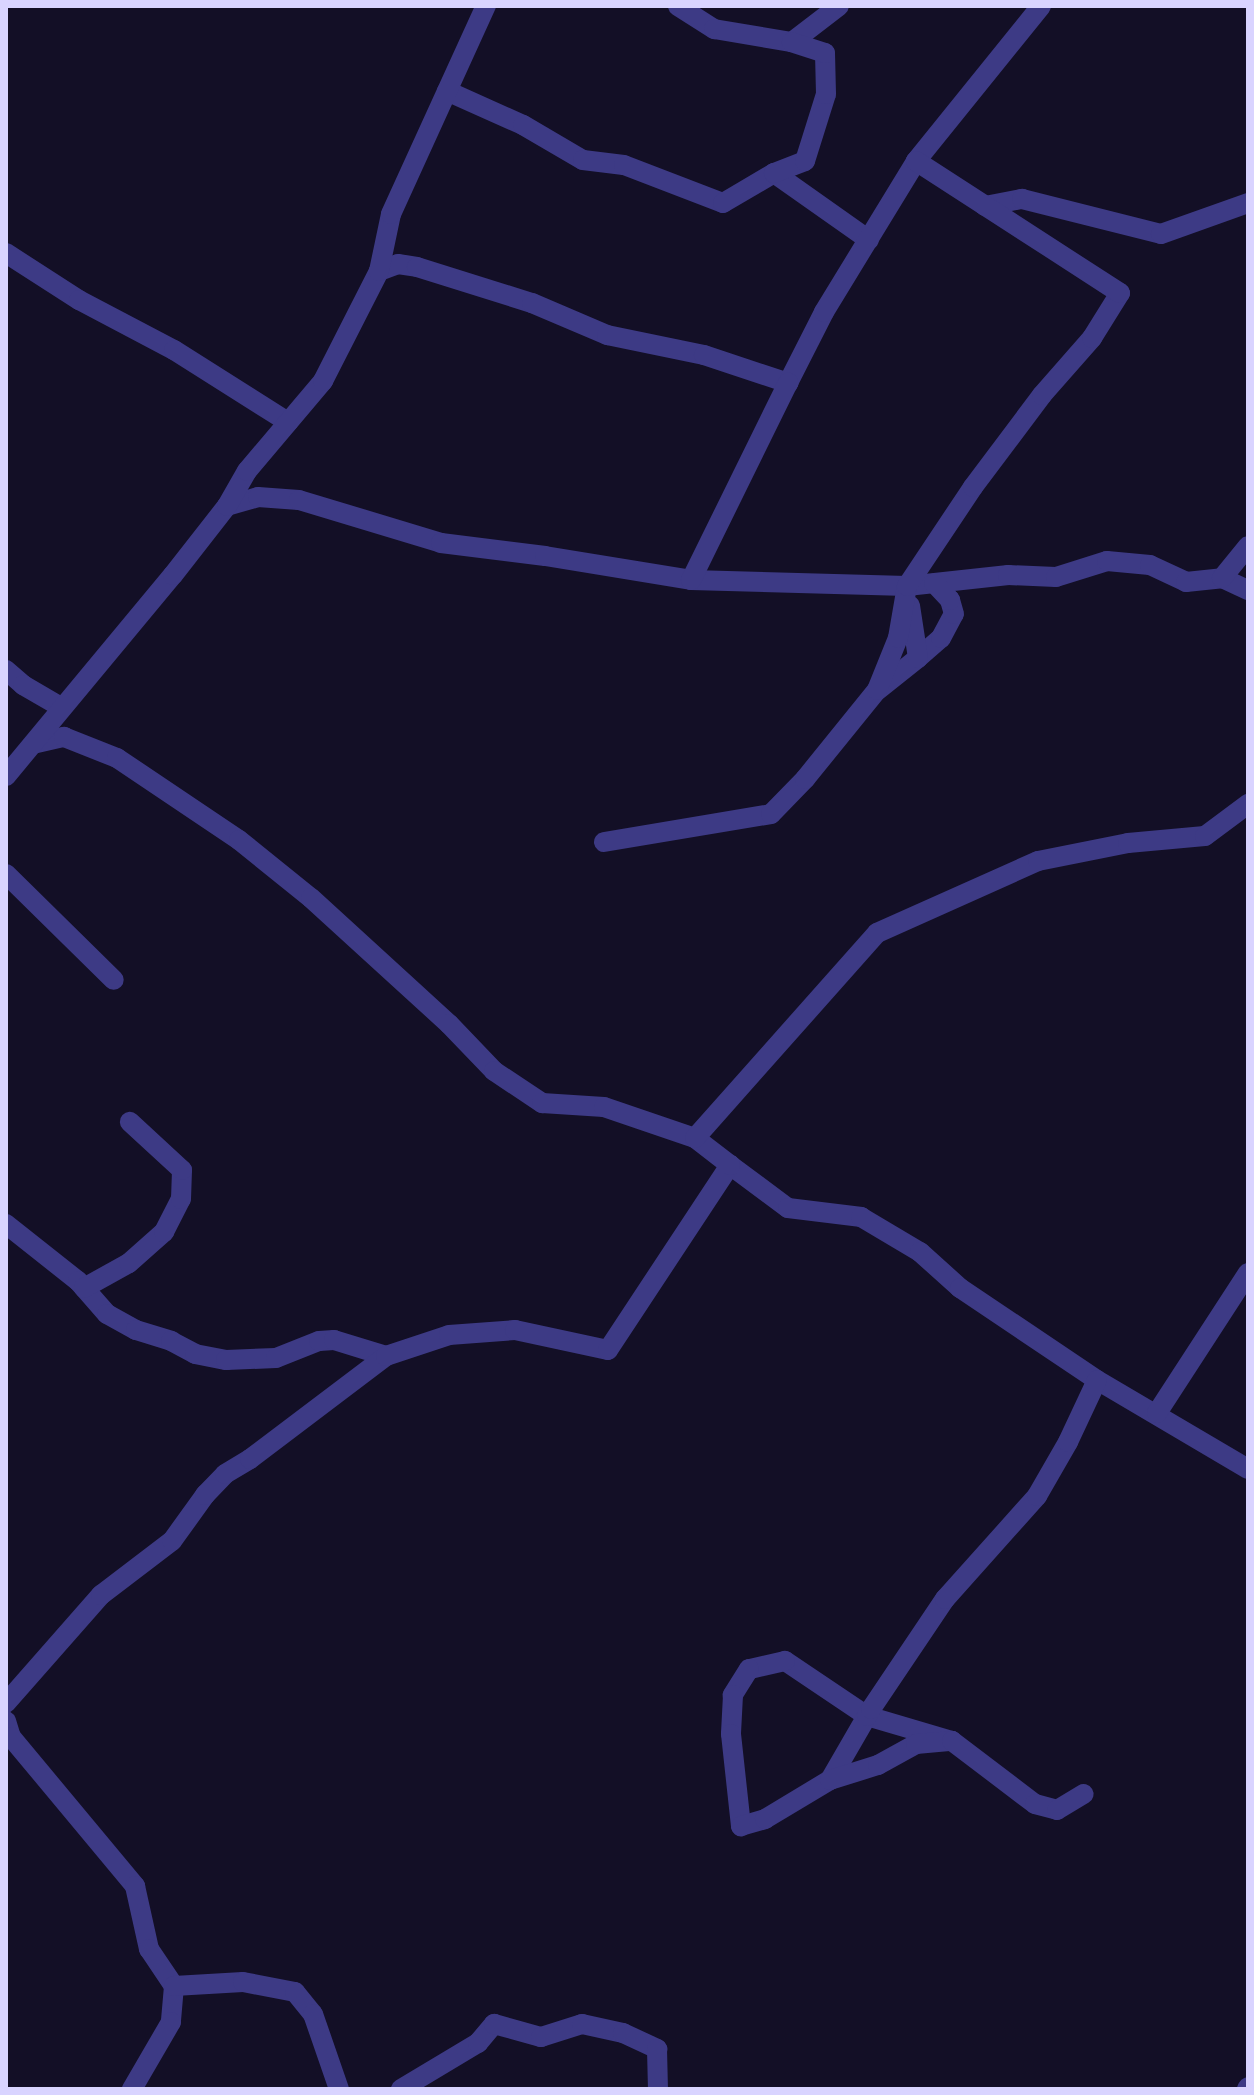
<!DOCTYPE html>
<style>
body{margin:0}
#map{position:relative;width:1254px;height:2095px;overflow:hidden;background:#130f26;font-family:Karla,sans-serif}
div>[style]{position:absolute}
.minor>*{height:20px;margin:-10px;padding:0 10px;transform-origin:10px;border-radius:10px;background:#3d3a85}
span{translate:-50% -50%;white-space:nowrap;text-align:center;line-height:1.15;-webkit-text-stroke:6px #130f26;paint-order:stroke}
.frame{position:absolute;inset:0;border:8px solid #d9d4ff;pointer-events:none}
</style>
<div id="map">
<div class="minor">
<i style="left:678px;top:6px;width:43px;rotate:32.6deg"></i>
<i style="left:714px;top:29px;width:79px;rotate:9.5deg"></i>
<i style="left:792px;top:42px;width:59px;rotate:-37.5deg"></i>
<i style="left:447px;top:91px;width:83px;rotate:24.1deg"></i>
<i style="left:523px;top:125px;width:69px;rotate:30.3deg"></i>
<i style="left:583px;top:160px;width:41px;rotate:7deg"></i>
<i style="left:624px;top:165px;width:106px;rotate:21deg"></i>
<i style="left:723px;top:203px;width:59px;rotate:-30.5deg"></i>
<i style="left:774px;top:173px;width:116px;rotate:35.2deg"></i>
<i style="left:774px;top:173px;width:33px;rotate:-21deg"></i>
<i style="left:805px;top:161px;width:70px;rotate:-72.6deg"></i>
<i style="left:826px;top:94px;width:41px;rotate:-91.4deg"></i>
<i style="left:825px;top:53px;width:35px;rotate:-162deg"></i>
<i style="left:985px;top:206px;width:38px;rotate:-11deg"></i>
<i style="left:1022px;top:199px;width:143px;rotate:14.1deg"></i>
<i style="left:1161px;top:234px;width:92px;rotate:-19.6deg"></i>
<i style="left:6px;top:253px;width:87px;rotate:32.8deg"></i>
<i style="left:79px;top:300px;width:107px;rotate:27.8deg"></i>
<i style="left:174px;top:350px;width:135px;rotate:32.3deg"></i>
<i style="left:379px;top:271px;width:20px;rotate:-20deg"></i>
<i style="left:398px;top:264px;width:19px;rotate:9deg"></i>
<i style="left:417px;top:267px;width:121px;rotate:17.4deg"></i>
<i style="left:532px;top:303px;width:82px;rotate:23.1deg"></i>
<i style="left:607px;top:335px;width:99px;rotate:11.7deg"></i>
<i style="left:704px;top:355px;width:89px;rotate:18.4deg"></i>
<i style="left:788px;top:383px;width:80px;rotate:-63.1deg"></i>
<i style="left:824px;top:312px;width:177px;rotate:-58.6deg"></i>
<i style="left:916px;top:161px;width:199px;rotate:-51.1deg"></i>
<i style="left:227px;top:506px;width:32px;rotate:-16deg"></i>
<i style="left:258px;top:497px;width:41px;rotate:4.2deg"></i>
<i style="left:299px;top:500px;width:148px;rotate:16.8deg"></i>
<i style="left:441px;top:543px;width:105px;rotate:7.1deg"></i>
<i style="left:545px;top:556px;width:148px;rotate:9.3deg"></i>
<i style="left:691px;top:580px;width:216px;rotate:1.6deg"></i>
<i style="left:907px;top:586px;width:102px;rotate:-6.2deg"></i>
<i style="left:1008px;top:575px;width:48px;rotate:2.4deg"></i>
<i style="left:1056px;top:577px;width:53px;rotate:-17.4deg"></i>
<i style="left:1107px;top:561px;width:43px;rotate:5.3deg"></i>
<i style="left:1150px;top:565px;width:40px;rotate:25deg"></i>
<i style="left:1186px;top:582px;width:36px;rotate:-6deg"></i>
<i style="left:1222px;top:578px;width:29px;rotate:25deg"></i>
<i style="left:1222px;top:578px;width:41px;rotate:-50.9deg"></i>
<i style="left:691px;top:580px;width:220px;rotate:-63.8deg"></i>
<i style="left:918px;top:658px;width:30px;rotate:-41deg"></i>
<i style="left:941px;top:638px;width:27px;rotate:-62deg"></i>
<i style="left:954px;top:614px;width:15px;rotate:-106deg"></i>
<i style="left:950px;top:600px;width:23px;rotate:-133deg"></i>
<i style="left:6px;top:670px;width:23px;rotate:41deg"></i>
<i style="left:23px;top:685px;width:44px;rotate:30.1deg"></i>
<i style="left:878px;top:690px;width:51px;rotate:-38.7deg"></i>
<i style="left:918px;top:658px;width:53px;rotate:-98.7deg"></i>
<i style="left:37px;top:743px;width:28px;rotate:-13deg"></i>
<i style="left:64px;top:737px;width:57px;rotate:21.6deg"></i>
<i style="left:117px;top:758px;width:147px;rotate:33.9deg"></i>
<i style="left:239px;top:840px;width:92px;rotate:38.9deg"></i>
<i style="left:311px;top:898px;width:187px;rotate:42.4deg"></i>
<i style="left:449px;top:1024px;width:65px;rotate:46.2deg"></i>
<i style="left:494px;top:1071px;width:58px;rotate:33.7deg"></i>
<i style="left:542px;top:1103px;width:62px;rotate:3.7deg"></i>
<i style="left:604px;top:1107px;width:96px;rotate:18.8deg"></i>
<i style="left:6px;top:776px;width:261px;rotate:-50.3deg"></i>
<i style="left:173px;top:575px;width:88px;rotate:-52deg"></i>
<i style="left:227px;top:506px;width:40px;rotate:-60.3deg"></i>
<i style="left:247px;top:471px;width:118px;rotate:-49.8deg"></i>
<i style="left:323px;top:381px;width:123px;rotate:-63deg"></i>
<i style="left:379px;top:271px;width:58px;rotate:-78.1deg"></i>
<i style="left:391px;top:214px;width:229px;rotate:-65.5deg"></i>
<i style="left:604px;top:842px;width:169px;rotate:-9.5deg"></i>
<i style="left:771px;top:814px;width:49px;rotate:-45.8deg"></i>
<i style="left:805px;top:779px;width:114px;rotate:-51deg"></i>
<i style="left:877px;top:690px;width:56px;rotate:-68deg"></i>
<i style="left:898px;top:638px;width:53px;rotate:-80.2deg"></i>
<i style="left:907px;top:586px;width:119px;rotate:-56.3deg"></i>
<i style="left:973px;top:487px;width:115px;rotate:-53.1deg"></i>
<i style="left:1042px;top:395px;width:76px;rotate:-48.7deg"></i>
<i style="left:1092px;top:338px;width:53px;rotate:-58.1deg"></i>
<i style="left:1120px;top:293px;width:243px;rotate:-147.1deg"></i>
<i style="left:6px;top:874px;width:151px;rotate:44.5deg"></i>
<i style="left:730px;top:1165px;width:72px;rotate:36.6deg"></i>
<i style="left:788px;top:1208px;width:74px;rotate:7deg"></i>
<i style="left:861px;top:1217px;width:69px;rotate:30.7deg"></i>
<i style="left:920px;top:1252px;width:54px;rotate:42deg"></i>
<i style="left:960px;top:1288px;width:165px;rotate:33.9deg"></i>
<i style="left:1097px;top:1380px;width:175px;rotate:30.5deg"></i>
<i style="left:6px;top:1224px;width:92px;rotate:38.4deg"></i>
<i style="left:78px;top:1281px;width:44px;rotate:48.7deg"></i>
<i style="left:107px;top:1314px;width:33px;rotate:29deg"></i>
<i style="left:136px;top:1330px;width:37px;rotate:17deg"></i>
<i style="left:171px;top:1341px;width:27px;rotate:28deg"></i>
<i style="left:195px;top:1354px;width:32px;rotate:11deg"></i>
<i style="left:226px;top:1360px;width:50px;rotate:-2.3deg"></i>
<i style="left:276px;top:1358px;width:46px;rotate:-21.6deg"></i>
<i style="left:319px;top:1341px;width:15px;rotate:-4deg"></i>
<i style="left:334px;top:1340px;width:54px;rotate:17.1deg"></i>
<i style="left:84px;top:1288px;width:51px;rotate:-29.1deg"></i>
<i style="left:129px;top:1263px;width:47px;rotate:-41.5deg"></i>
<i style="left:164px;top:1232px;width:37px;rotate:-63deg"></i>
<i style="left:181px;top:1199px;width:29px;rotate:-88deg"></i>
<i style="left:182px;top:1170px;width:71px;rotate:-137.3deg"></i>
<i style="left:1157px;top:1413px;width:167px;rotate:-57deg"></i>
<i style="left:6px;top:1703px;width:144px;rotate:-48.7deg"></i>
<i style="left:101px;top:1595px;width:89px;rotate:-37.3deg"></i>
<i style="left:172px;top:1541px;width:57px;rotate:-54.3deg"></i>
<i style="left:205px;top:1495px;width:29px;rotate:-46deg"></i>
<i style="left:225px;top:1474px;width:29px;rotate:-31deg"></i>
<i style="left:250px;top:1459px;width:171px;rotate:-37.1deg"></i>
<i style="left:386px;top:1356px;width:66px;rotate:-18.4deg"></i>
<i style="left:449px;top:1335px;width:66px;rotate:-4.3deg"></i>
<i style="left:515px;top:1330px;width:95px;rotate:12.1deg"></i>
<i style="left:608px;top:1350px;width:222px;rotate:-56.6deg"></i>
<i style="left:730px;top:1165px;width:44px;rotate:-142.4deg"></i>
<i style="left:695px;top:1138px;width:274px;rotate:-48.4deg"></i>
<i style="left:877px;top:933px;width:176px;rotate:-24.1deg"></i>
<i style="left:1038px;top:861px;width:92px;rotate:-11.3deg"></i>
<i style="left:1128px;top:843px;width:77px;rotate:-5.2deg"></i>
<i style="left:1205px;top:836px;width:54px;rotate:-36.7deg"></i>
<i style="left:6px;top:1721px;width:17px;rotate:73deg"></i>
<i style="left:11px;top:1737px;width:194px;rotate:50.2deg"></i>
<i style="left:135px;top:1886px;width:65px;rotate:77.5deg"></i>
<i style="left:149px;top:1949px;width:45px;rotate:56deg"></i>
<i style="left:174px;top:1986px;width:36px;rotate:95deg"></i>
<i style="left:171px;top:2022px;width:78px;rotate:120.2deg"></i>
<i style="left:952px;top:1741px;width:89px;rotate:-163.6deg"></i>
<i style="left:867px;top:1716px;width:99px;rotate:-146.1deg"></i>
<i style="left:785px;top:1661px;width:37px;rotate:167deg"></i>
<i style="left:749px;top:1669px;width:31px;rotate:122deg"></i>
<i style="left:733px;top:1695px;width:39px;rotate:93deg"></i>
<i style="left:731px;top:1734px;width:93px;rotate:83.8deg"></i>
<i style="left:741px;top:1826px;width:25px;rotate:-16deg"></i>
<i style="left:765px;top:1819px;width:76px;rotate:-31deg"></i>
<i style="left:830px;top:1780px;width:74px;rotate:-60deg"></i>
<i style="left:867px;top:1716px;width:8px;rotate:-60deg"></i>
<i style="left:871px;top:1709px;width:133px;rotate:-56.1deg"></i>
<i style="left:945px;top:1599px;width:138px;rotate:-48.2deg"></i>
<i style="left:1037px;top:1496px;width:62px;rotate:-60.1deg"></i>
<i style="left:1068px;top:1442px;width:68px;rotate:-64.9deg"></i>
<i style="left:830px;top:1780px;width:50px;rotate:-17.4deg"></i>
<i style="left:878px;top:1765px;width:43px;rotate:-28.9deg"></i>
<i style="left:916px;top:1744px;width:36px;rotate:-5deg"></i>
<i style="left:952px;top:1741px;width:104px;rotate:37.2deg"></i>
<i style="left:1035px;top:1804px;width:23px;rotate:15deg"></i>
<i style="left:1057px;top:1810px;width:31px;rotate:-31deg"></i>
<i style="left:174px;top:1986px;width:69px;rotate:-3.3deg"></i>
<i style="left:243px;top:1982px;width:53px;rotate:10.9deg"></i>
<i style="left:295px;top:1992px;width:28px;rotate:51deg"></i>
<i style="left:313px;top:2014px;width:79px;rotate:70.9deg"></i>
<i style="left:401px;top:2089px;width:90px;rotate:-30.9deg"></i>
<i style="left:478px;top:2043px;width:25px;rotate:-50deg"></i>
<i style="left:494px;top:2024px;width:49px;rotate:15.5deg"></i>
<i style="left:541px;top:2037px;width:43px;rotate:-17.6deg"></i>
<i style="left:582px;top:2024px;width:42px;rotate:12.4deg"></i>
<i style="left:623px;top:2033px;width:38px;rotate:25deg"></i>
<i style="left:657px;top:2049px;width:40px;rotate:88.6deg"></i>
<i style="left:1247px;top:2089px;width:2px;rotate:-63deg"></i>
</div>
<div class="frame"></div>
</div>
